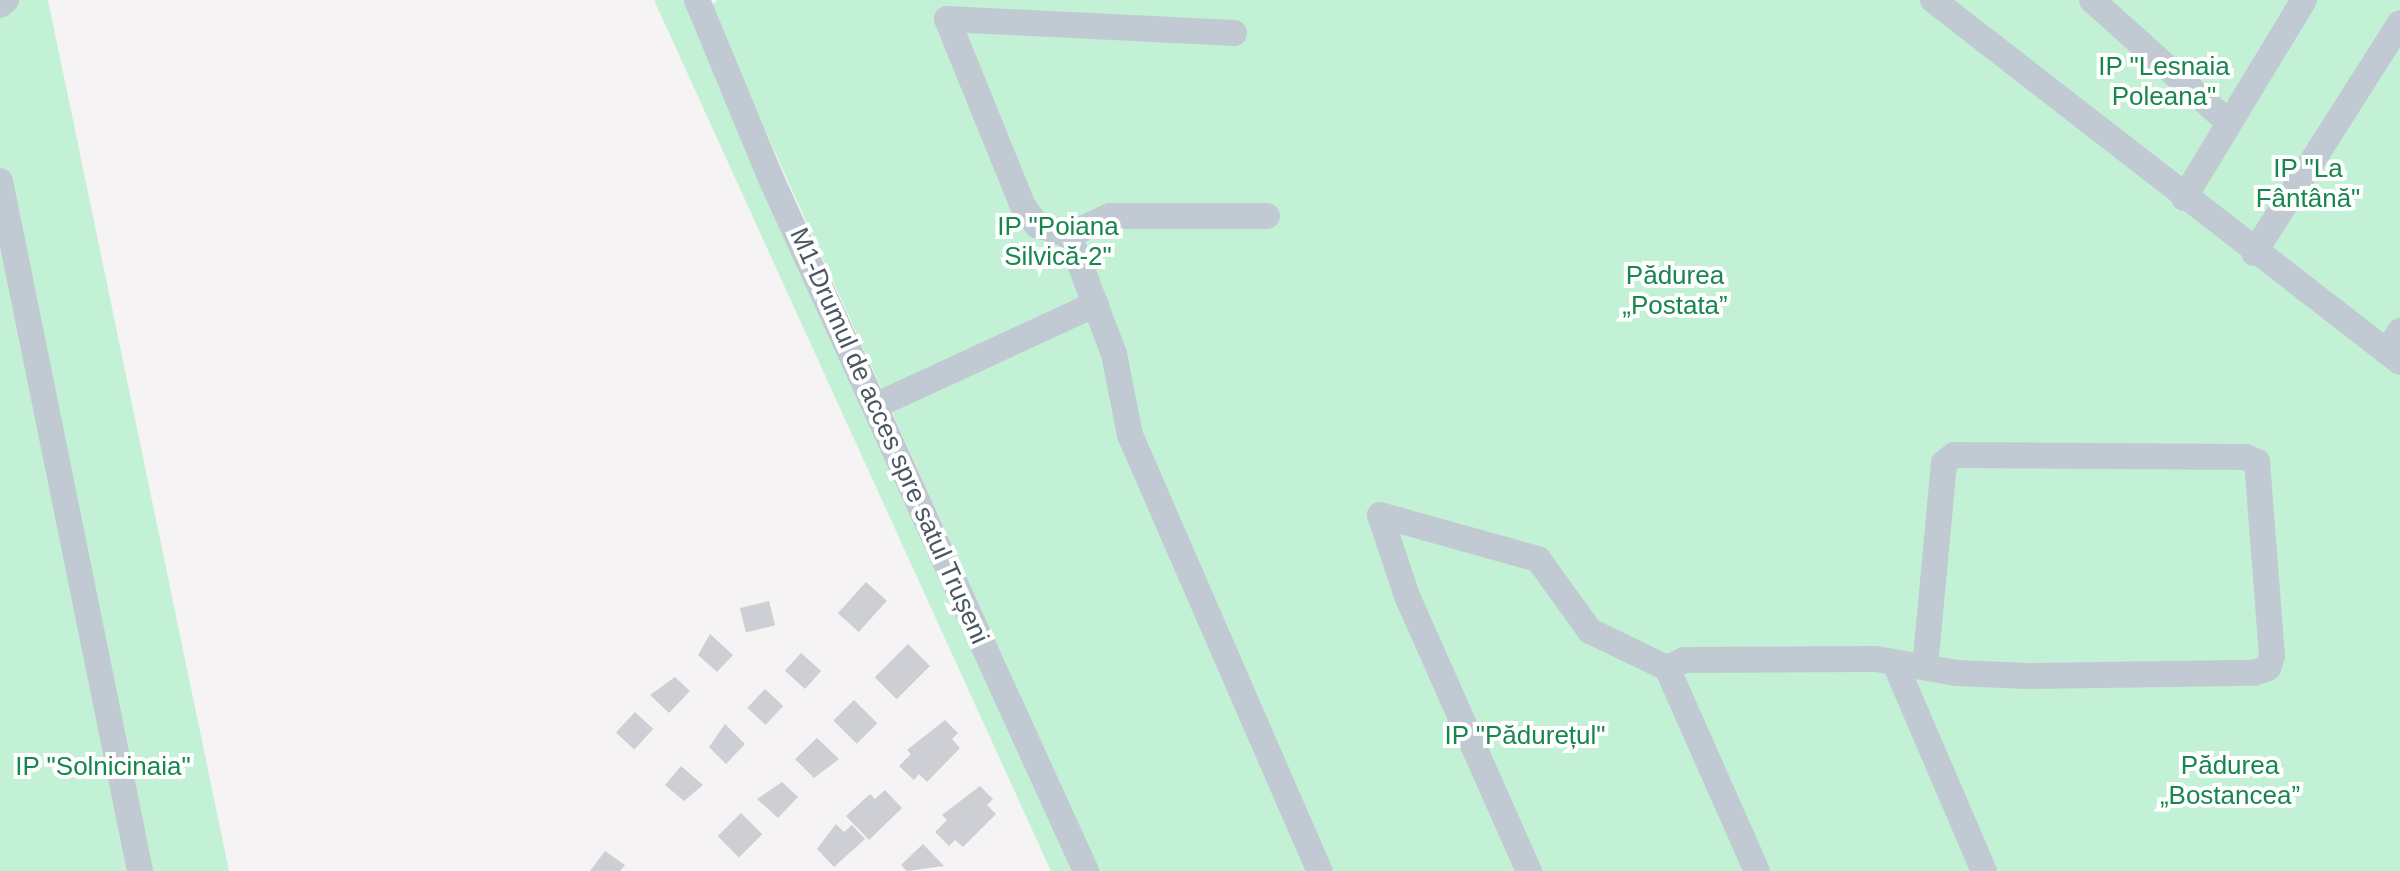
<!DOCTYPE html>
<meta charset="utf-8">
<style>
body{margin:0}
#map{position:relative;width:2400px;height:871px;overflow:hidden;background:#f5f3f3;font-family:Helvetica,sans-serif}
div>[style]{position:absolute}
.green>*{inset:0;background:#c3f1d5}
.building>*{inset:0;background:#cdcfd5;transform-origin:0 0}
.minor>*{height:26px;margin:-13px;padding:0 13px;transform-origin:13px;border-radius:13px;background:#c1cad2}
span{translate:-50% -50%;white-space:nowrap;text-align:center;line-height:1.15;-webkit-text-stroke:8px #fff;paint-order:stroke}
.park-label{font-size:26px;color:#17864f}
.street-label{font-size:26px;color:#4a5661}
</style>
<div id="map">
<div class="green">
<i style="clip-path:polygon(0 0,48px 0,229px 871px,0 871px)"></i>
<i style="clip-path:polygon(654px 0,685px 0,1074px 871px,1051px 871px)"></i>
<i style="clip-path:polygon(717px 0,2400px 0,2400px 871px,1099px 871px,710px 8px)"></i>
</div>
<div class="building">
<i style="left:866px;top:582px;width:28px;height:42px;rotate:42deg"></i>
<i style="left:769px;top:601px;width:25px;height:30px;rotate:76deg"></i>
<i style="clip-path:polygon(710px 634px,733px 655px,717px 672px,698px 655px)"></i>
<i style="left:908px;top:644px;width:31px;height:47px;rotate:45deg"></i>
<i style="left:801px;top:653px;width:27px;height:24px;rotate:42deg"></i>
<i style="clip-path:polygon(675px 677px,690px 691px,669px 713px,650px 695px)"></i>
<i style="left:765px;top:689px;width:25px;height:26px;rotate:43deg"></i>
<i style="left:854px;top:700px;width:33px;height:29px;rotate:45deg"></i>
<i style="left:635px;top:712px;width:25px;height:28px;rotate:43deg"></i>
<i style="clip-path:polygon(945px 720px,958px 733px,952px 739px,960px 748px,927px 782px,919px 774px,914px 780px,899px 766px,911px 754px,907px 750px)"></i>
<i style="clip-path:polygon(725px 724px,745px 744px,726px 764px,709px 747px)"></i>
<i style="clip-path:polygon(817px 738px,839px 759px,814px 778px,795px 759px)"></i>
<i style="clip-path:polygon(681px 766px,703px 785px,684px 801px,665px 785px)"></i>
<i style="clip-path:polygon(782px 782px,798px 797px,778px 818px,757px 799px)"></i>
<i style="clip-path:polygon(980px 786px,993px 799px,987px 805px,996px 814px,963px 847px,955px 840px,949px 846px,935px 832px,947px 820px,942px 815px)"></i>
<i style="clip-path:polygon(885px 790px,902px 808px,869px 840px,846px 816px,870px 794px,875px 799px)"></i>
<i style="left:741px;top:813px;width:30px;height:33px;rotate:45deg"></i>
<i style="clip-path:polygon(836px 824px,844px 832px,852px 825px,865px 839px,834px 867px,817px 849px)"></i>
<i style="clip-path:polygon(923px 844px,944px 866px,907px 871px,901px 865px)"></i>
<i style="clip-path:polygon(605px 851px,625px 865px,620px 871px,590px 871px)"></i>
</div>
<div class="minor">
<i style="left:697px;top:0;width:196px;rotate:67.5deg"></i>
<i style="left:772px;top:181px;width:758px;rotate:65.53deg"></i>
<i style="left:1933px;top:0;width:591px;rotate:37.78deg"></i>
<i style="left:2092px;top:0;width:184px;rotate:41.9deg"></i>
<i style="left:0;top:5px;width:8px;rotate:-40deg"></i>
<i style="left:1234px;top:33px;width:287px;rotate:-177.2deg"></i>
<i style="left:947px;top:19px;width:202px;rotate:67.9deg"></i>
<i style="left:1023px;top:206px;width:24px;rotate:54deg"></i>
<i style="left:1037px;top:225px;width:34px;rotate:17deg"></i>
<i style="left:1069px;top:235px;width:127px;rotate:69.3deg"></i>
<i style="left:1114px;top:354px;width:83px;rotate:78.8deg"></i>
<i style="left:1130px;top:435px;width:476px;rotate:66.5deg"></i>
<i style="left:0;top:181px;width:704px;rotate:78.53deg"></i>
<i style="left:2184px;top:198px;width:232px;rotate:-58.8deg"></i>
<i style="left:1069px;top:235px;width:45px;rotate:-24.9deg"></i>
<i style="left:1110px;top:216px;width:157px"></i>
<i style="left:2254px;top:253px;width:272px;rotate:-57.6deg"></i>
<i style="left:2387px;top:352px;width:25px;rotate:-58deg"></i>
<i style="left:877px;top:405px;width:241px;rotate:-24.8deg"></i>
<i style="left:1380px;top:515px;width:164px;rotate:15.6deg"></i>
<i style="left:1538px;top:559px;width:89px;rotate:54.2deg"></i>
<i style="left:1590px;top:631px;width:85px;rotate:25.7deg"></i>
<i style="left:1667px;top:668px;width:19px;rotate:-25deg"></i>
<i style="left:1684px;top:660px;width:192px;rotate:-0.3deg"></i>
<i style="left:1876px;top:659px;width:81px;rotate:9.9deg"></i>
<i style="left:1956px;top:673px;width:72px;rotate:2.4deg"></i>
<i style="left:2028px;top:676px;width:226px;rotate:-0.8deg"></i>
<i style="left:2254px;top:673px;width:15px;rotate:-20deg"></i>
<i style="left:2268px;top:668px;width:13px;rotate:-72deg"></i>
<i style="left:2272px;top:656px;width:195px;rotate:-94.4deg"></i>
<i style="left:2257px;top:462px;width:12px;rotate:-156deg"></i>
<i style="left:2246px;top:457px;width:292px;rotate:-179.6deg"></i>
<i style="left:1954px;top:455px;width:13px;rotate:141deg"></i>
<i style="left:1944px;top:463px;width:205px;rotate:95.3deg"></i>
<i style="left:1380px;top:515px;width:85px;rotate:71.6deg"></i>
<i style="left:1407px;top:596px;width:301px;rotate:66.1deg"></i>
<i style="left:1896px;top:666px;width:223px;rotate:66.8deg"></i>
<i style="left:1667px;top:668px;width:222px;rotate:66.1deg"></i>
</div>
<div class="park-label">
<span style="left:2164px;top:82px">IP "Lesnaia<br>Poleana"</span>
<span style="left:2308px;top:184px">IP "La<br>Fântână"</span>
<span style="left:1058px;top:242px">IP "Poiana<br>Silvică-2"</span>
<span style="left:1675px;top:291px">Pădurea<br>„Postata”</span>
<span style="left:1525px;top:736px">IP "Pădurețul"</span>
<span style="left:2230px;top:781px">Pădurea<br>„Bostancea”</span>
<span style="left:103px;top:767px">IP "Solnicinaia"</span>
</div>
<div class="street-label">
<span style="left:889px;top:436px;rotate:66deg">M1-Drumul de acces spre satul Trușeni</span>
</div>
</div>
